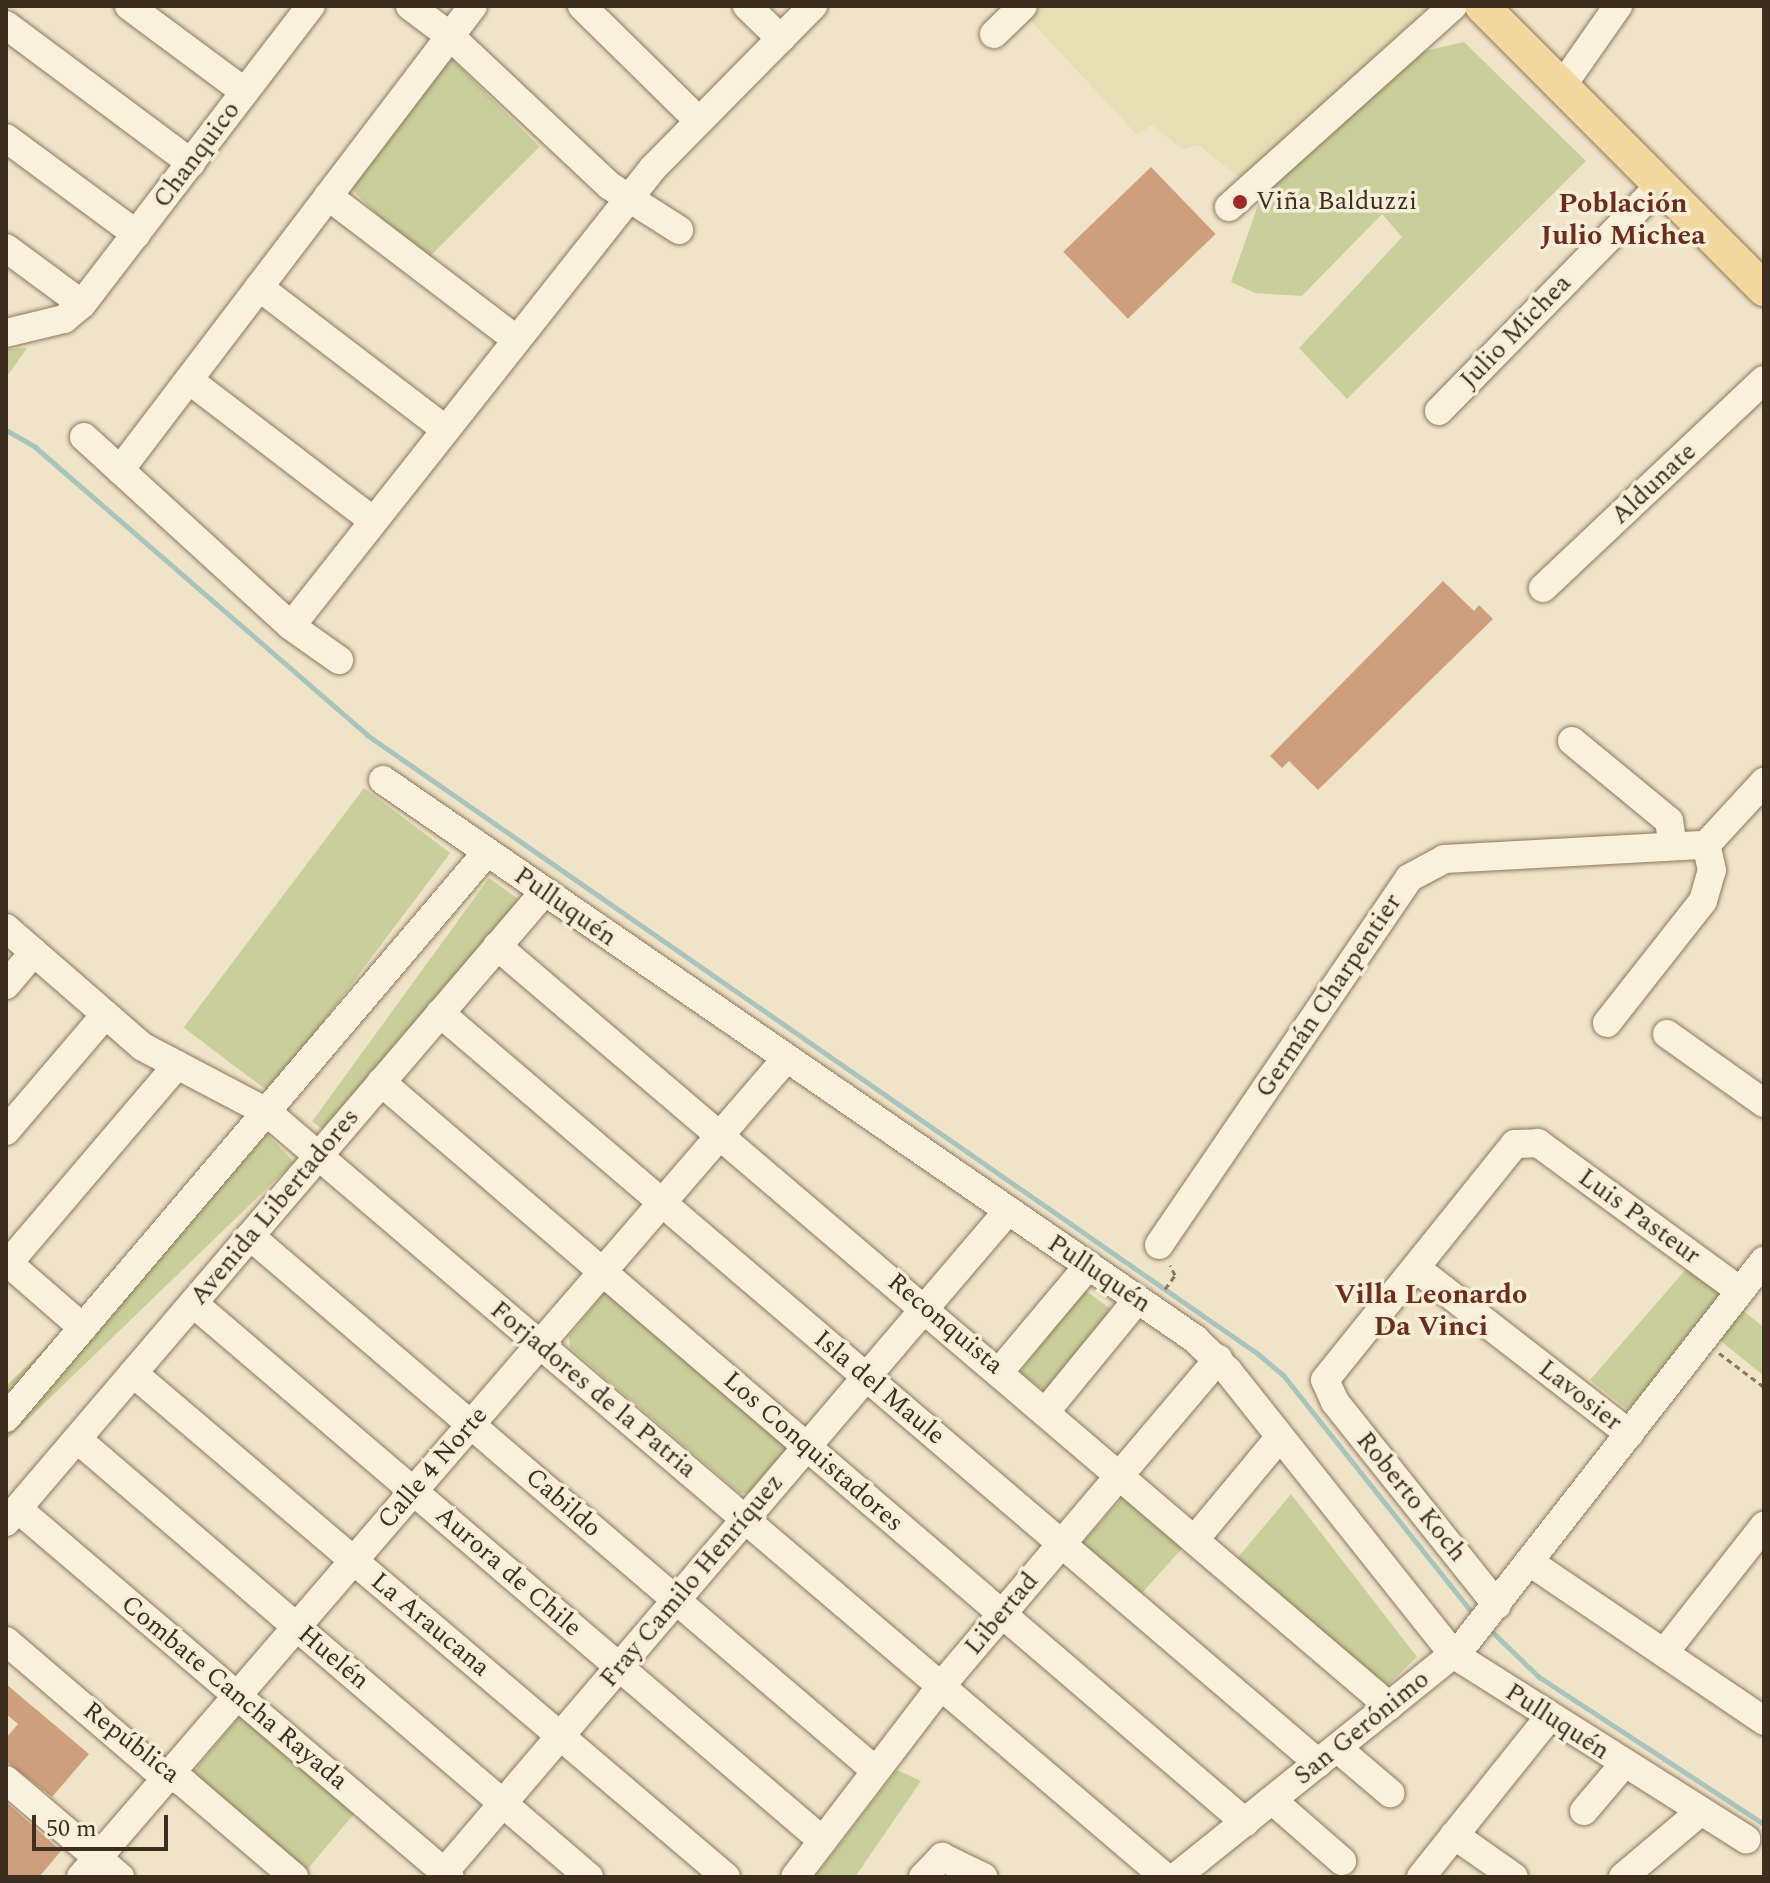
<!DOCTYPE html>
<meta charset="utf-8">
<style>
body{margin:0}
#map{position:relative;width:1770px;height:1883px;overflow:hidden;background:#f0e4c8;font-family:Spectral,serif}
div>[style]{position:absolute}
.farmland>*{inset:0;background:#e6deb5}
.green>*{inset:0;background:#c9cf9b;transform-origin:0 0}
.stream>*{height:5px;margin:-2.5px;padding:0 2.5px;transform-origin:2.5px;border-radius:2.5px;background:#a9c4bc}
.building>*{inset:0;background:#cf9f7d;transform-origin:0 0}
.path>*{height:3px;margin-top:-1.5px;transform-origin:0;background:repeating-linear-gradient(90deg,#8d765c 0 6px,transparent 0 10px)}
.roads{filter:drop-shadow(0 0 2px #8d765c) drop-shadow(0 0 2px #8d765c)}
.minor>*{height:28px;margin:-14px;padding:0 14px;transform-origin:14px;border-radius:14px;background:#faf1dc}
.major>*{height:34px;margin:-17px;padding:0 17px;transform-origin:17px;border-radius:17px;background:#f3d9a0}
.dots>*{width:22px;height:22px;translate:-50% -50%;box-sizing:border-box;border:4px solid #f7eed8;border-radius:50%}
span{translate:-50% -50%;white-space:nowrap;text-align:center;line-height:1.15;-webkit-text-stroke:7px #f7eed8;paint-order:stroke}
.street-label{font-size:26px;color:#3d2e20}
.poi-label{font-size:26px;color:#3d2e20}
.left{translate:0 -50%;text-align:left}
.neighbourhood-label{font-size:28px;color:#6b2e1e;font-weight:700}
.frame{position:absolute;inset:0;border:8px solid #3d2e20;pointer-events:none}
.scale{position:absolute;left:32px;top:1815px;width:136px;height:36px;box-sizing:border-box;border:4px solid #3d2e20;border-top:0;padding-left:10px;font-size:24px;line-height:28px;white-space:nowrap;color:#3d2e20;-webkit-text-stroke:6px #f7eed8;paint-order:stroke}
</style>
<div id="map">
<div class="farmland">
<i style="clip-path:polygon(1017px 6px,1428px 6px,1242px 180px,1199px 145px,1182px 149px,1152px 125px,1137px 135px)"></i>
</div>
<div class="green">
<i style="clip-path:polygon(1464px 42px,1586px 161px,1347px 399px,1299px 348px,1402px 237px,1382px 214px,1302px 296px,1255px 293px,1231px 282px,1264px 188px,1415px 53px)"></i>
<i style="left:452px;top:59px;width:124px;height:163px;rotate:45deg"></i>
<i style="clip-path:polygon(27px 348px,6px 378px,6px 349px)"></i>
<i style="left:364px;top:788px;width:108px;height:300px;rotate:37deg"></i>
<i style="left:489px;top:878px;width:37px;height:301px;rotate:36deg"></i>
<i style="left:267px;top:1134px;width:39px;height:400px;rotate:46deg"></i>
<i style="clip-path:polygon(1687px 1268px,1764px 1327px,1764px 1376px,1701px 1325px,1628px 1410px,1590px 1380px)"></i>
<i style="left:1082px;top:1288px;width:41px;height:105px;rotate:36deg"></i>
<i style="clip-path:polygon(604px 1293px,616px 1295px,788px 1435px,786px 1453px,750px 1493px,740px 1493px,570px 1348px,569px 1336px)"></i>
<i style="left:1127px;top:1493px;width:78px;height:69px;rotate:42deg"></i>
<i style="clip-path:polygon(1291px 1494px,1417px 1657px,1388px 1685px,1235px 1561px)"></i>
<i style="left:241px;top:1715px;width:150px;height:76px;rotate:40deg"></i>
<i style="clip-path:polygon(897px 1770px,921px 1781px,855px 1877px,815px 1877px)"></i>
</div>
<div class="stream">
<i style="left:6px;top:430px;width:34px;rotate:30deg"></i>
<i style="left:35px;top:447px;width:440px;rotate:40.9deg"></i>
<i style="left:367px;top:735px;width:1085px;rotate:34.79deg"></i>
<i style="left:1258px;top:1354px;width:33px;rotate:40deg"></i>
<i style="left:1283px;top:1375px;width:308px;rotate:51.5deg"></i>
<i style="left:1488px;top:1628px;width:71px;rotate:43.9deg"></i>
<i style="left:1539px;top:1677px;width:269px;rotate:33.2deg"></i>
</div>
<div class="building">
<i style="left:1151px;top:167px;width:93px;height:122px;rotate:46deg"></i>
<i style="clip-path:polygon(1443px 581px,1474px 611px,1479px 605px,1493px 619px,1318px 790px,1289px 761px,1282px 768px,1270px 756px)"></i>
<i style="clip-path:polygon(6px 1684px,89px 1754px,52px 1797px,6px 1761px,6px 1738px,18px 1724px,6px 1714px)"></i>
<i style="clip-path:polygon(6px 1802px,61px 1851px,39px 1877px,6px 1877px)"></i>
</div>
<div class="path">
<i style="left:1165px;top:1289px;width:17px;rotate:-54deg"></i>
<i style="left:1175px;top:1275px;width:11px;rotate:-117deg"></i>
<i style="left:1719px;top:1353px;width:56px;rotate:37.1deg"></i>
</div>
<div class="roads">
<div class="minor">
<i style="left:129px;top:6px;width:144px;rotate:36.6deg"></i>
<i style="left:410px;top:6px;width:50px;rotate:36.9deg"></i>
<i style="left:450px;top:36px;width:219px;rotate:43.2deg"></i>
<i style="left:610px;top:186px;width:82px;rotate:32.5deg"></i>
<i style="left:582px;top:6px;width:164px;rotate:44.5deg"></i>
<i style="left:747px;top:6px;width:47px;rotate:44.1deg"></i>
<i style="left:6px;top:25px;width:231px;rotate:36.7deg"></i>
<i style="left:994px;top:34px;width:40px;rotate:-44deg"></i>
<i style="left:1562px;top:86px;width:98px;rotate:-55deg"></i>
<i style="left:6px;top:138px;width:162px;rotate:36.4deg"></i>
<i style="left:328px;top:196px;width:236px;rotate:37.3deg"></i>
<i style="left:1229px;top:207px;width:301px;rotate:-41.9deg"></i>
<i style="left:6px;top:248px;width:94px;rotate:36.4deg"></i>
<i style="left:259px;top:287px;width:234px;rotate:37.4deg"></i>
<i style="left:6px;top:333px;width:60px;rotate:-13.6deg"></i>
<i style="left:64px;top:319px;width:23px;rotate:-40deg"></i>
<i style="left:82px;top:304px;width:376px;rotate:-52.5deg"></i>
<i style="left:189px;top:380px;width:230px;rotate:37.4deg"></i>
<i style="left:1439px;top:411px;width:316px;rotate:-45.6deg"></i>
<i style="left:84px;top:437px;width:280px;rotate:42.4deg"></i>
<i style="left:291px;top:626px;width:59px;rotate:35.3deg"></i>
<i style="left:120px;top:470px;width:583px;rotate:-52.74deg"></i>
<i style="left:1543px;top:588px;width:303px;rotate:-43.3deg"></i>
<i style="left:291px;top:626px;width:584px;rotate:-51.68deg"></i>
<i style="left:653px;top:168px;width:228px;rotate:-45.4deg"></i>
<i style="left:1572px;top:741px;width:126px;rotate:39.5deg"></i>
<i style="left:1669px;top:821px;width:25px;rotate:81deg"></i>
<i style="left:383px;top:780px;width:986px;rotate:34.54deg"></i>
<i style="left:1195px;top:1339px;width:46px;rotate:44.1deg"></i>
<i style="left:1228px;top:1371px;width:362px;rotate:51.5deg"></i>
<i style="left:1453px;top:1654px;width:347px;rotate:32.3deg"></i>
<i style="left:1706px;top:845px;width:86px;rotate:-47.4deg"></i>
<i style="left:6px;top:928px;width:181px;rotate:41deg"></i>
<i style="left:143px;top:1047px;width:140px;rotate:27.7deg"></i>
<i style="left:267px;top:1112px;width:1180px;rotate:40.43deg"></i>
<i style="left:497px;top:946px;width:1172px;rotate:40.43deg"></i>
<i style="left:6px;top:985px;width:43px;rotate:-49.7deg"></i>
<i style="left:440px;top:1013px;width:1155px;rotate:40.5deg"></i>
<i style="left:1607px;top:1023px;width:155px;rotate:-51.8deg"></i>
<i style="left:1703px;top:901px;width:32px;rotate:-74deg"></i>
<i style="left:1712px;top:870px;width:26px;rotate:-103deg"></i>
<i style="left:1667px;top:1034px;width:119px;rotate:35.4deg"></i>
<i style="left:381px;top:1082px;width:1138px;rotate:40.58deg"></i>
<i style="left:6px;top:1131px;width:153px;rotate:-49.5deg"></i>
<i style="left:250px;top:1236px;width:823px;rotate:40.52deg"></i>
<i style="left:1159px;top:1245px;width:444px;rotate:-55.7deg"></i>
<i style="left:1409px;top:878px;width:40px;rotate:-28deg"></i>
<i style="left:1444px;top:859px;width:262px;rotate:-3.1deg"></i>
<i style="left:6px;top:1261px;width:102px;rotate:41deg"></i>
<i style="left:6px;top:1266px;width:264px;rotate:-49.6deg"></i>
<i style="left:1417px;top:1269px;width:269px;rotate:37.8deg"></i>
<i style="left:193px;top:1303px;width:828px;rotate:40.5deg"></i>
<i style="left:1000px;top:1371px;width:137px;rotate:-50deg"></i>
<i style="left:133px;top:1373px;width:778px;rotate:40.36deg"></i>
<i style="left:1047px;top:1410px;width:142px;rotate:-50.7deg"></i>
<i style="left:6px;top:1418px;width:743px;rotate:-49.64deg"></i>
<i style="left:77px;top:1439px;width:674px;rotate:40.55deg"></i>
<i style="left:18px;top:1509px;width:567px;rotate:40.43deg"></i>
<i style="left:6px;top:1522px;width:828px;rotate:-49.5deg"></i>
<i style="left:1196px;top:1538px;width:131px;rotate:-50.3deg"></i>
<i style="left:1531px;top:1563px;width:282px;rotate:34.1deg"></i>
<i style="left:1497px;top:1605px;width:260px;rotate:-128.6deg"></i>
<i style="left:1335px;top:1402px;width:24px;rotate:-114deg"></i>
<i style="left:1325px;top:1380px;width:303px;rotate:-51.2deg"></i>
<i style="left:1515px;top:1144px;width:23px;rotate:-2deg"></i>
<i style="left:1538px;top:1143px;width:250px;rotate:36.2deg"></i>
<i style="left:6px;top:1641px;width:194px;rotate:40.6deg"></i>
<i style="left:153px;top:1767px;width:35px;rotate:27deg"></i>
<i style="left:184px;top:1783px;width:145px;rotate:40.5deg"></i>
<i style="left:1664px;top:1653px;width:162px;rotate:-51.8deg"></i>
<i style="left:1337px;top:1748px;width:70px;rotate:40.3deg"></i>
<i style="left:6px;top:1780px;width:150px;rotate:40.4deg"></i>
<i style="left:1272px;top:1800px;width:93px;rotate:41.1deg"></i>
<i style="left:1584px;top:1811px;width:60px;rotate:-49.7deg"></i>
<i style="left:1454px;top:1835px;width:73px;rotate:35deg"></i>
<i style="left:81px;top:1877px;width:1078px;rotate:-49.25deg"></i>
<i style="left:440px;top:1877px;width:874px;rotate:-49.55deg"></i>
<i style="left:795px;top:1877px;width:240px;rotate:-52.6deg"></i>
<i style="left:941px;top:1686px;width:429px;rotate:-49.7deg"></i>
<i style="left:923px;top:1877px;width:28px;rotate:-46deg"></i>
<i style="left:942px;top:1857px;width:46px;rotate:26deg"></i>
<i style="left:1176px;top:1877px;width:368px;rotate:-38.8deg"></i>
<i style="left:1463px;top:1646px;width:489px;rotate:-52deg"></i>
<i style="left:1421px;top:1877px;width:205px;rotate:-51.3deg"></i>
<i style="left:1623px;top:1877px;width:101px;rotate:-40.2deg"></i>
</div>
<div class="major">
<i style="left:1482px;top:6px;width:400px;rotate:45.1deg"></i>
</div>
</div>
<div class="dots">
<i style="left:1240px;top:202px;background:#9e2a2b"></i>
</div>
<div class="street-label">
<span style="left:197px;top:155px;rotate:-53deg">Chanquico</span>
<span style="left:1516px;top:332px;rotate:-46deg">Julio Michea</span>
<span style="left:1654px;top:484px;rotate:-43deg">Aldunate</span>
<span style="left:565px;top:907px;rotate:35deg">Pulluquén</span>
<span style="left:1329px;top:996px;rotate:-56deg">Germán Charpentier</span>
<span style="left:275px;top:1207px;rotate:-50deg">Avenida Libertadores</span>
<span style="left:1639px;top:1217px;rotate:36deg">Luis Pasteur</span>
<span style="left:1099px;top:1274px;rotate:34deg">Pulluquén</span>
<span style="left:945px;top:1324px;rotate:40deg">Reconquista</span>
<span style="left:879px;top:1388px;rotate:40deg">Isla del Maule</span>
<span style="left:593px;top:1390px;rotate:40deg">Forjadores de la Patria</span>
<span style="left:1580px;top:1396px;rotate:38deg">Lavosier</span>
<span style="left:813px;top:1452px;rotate:41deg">Los Conquistadores</span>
<span style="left:433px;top:1468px;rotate:-49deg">Calle 4 Norte</span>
<span style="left:1411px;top:1497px;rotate:51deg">Roberto Koch</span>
<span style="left:563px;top:1503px;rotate:41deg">Cabildo</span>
<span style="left:508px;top:1572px;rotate:41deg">Aurora de Chile</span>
<span style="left:692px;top:1581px;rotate:-50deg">Fray Camilo Henríquez</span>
<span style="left:1002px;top:1614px;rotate:-50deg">Libertad</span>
<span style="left:430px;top:1625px;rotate:40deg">La Araucana</span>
<span style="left:333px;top:1658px;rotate:40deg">Huelén</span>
<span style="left:234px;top:1693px;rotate:40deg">Combate Cancha Rayada</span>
<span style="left:1557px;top:1722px;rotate:33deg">Pulluquén</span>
<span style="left:1362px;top:1728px;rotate:-39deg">San Gerónimo</span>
<span style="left:131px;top:1743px;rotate:38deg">República</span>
</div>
<div class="poi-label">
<span class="left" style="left:1256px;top:202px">Viña Balduzzi</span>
</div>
<div class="neighbourhood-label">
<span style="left:1623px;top:220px">Población<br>Julio Michea</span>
<span style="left:1431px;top:1311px">Villa Leonardo<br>Da Vinci</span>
</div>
<div class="frame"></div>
<div class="scale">50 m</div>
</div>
